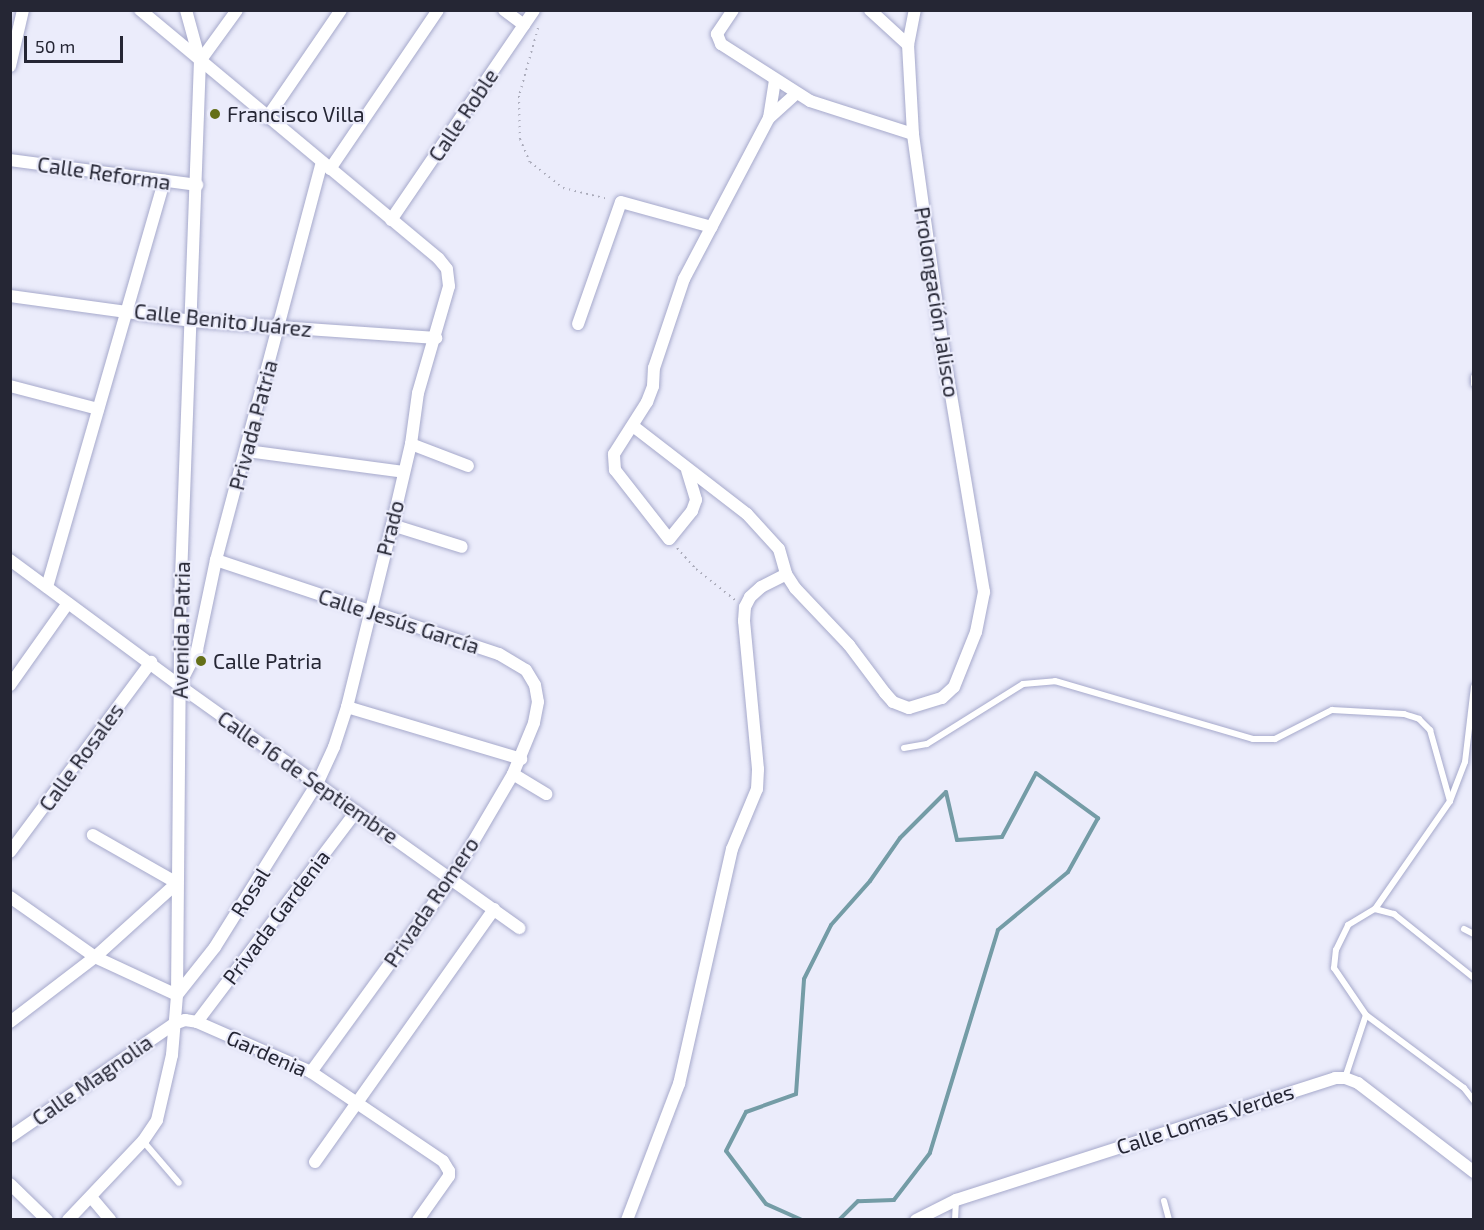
<!DOCTYPE html>
<meta charset="utf-8">
<style>
body{margin:0}
#map{position:relative;width:1484px;height:1230px;overflow:hidden;background:#ebecfb;font-family:"Exo 2",sans-serif}
div>[style]{position:absolute}
.stream>*{height:4px;margin:-2px;padding:0 2px;transform-origin:2px;border-radius:2px;background:#749ca6}
.path>*{height:2px;margin-top:-1px;transform-origin:0;background:repeating-linear-gradient(90deg,#abacbb 0 1.5px,transparent 0 6px)}
.roads{filter:drop-shadow(0 0 2px #a6a9cb) drop-shadow(0 0 2px #a6a9cb)}
.service>*{height:6px;margin:-3px;padding:0 3px;transform-origin:3px;border-radius:3px;background:#fff}
.minor>*{height:12px;margin:-6px;padding:0 6px;transform-origin:6px;border-radius:6px;background:#fff}
.dots>*{width:16px;height:16px;translate:-50% -50%;box-sizing:border-box;border:3px solid #ebecfb;border-radius:50%}
span{translate:-50% -50%;white-space:nowrap;text-align:center;line-height:1.15;-webkit-text-stroke:4.5px #ebecfb;paint-order:stroke}
.poi-label{font-size:21px;color:#252634}
.left{translate:0 -50%;text-align:left}
.street-label{font-size:21px;color:#252634}
.frame{position:absolute;inset:0;border:12px solid #252634;pointer-events:none}
.scale{position:absolute;left:24px;top:36px;width:99px;height:27px;box-sizing:border-box;border:3px solid #252634;border-top:0;padding-left:8px;font-size:18px;line-height:21px;white-space:nowrap;color:#252634;-webkit-text-stroke:4px #ebecfb;paint-order:stroke}
</style>
<div id="map">
<div class="stream">
<i style="left:802px;top:1220px;width:39px;rotate:-156deg"></i>
<i style="left:766px;top:1204px;width:66px;rotate:-127deg"></i>
<i style="left:726px;top:1151px;width:44px;rotate:-62.9deg"></i>
<i style="left:746px;top:1112px;width:53px;rotate:-19.8deg"></i>
<i style="left:796px;top:1094px;width:115px;rotate:-86deg"></i>
<i style="left:804px;top:979px;width:60px;rotate:-63.4deg"></i>
<i style="left:831px;top:925px;width:59px;rotate:-48.4deg"></i>
<i style="left:870px;top:881px;width:52px;rotate:-55.1deg"></i>
<i style="left:900px;top:838px;width:65px;rotate:-45deg"></i>
<i style="left:946px;top:792px;width:49px;rotate:77.1deg"></i>
<i style="left:957px;top:840px;width:45px;rotate:-3.8deg"></i>
<i style="left:1002px;top:837px;width:72px;rotate:-62deg"></i>
<i style="left:1036px;top:773px;width:77px;rotate:36deg"></i>
<i style="left:1098px;top:818px;width:62px;rotate:119.1deg"></i>
<i style="left:1068px;top:872px;width:91px;rotate:140.4deg"></i>
<i style="left:998px;top:930px;width:233px;rotate:107deg"></i>
<i style="left:930px;top:1153px;width:59px;rotate:127.5deg"></i>
<i style="left:894px;top:1200px;width:36px;rotate:178deg"></i>
<i style="left:858px;top:1201px;width:27px;rotate:135deg"></i>
</div>
<div class="path">
<i style="left:538px;top:28px;width:71px;rotate:105.6deg"></i>
<i style="left:519px;top:96px;width:43px;rotate:88.7deg"></i>
<i style="left:520px;top:139px;width:25px;rotate:67deg"></i>
<i style="left:530px;top:162px;width:42px;rotate:38.2deg"></i>
<i style="left:563px;top:188px;width:46px;rotate:13.7deg"></i>
<i style="left:677px;top:548px;width:28px;rotate:48deg"></i>
<i style="left:696px;top:569px;width:50px;rotate:38.5deg"></i>
</div>
<div class="roads">
<div class="service">
<i style="left:1474px;top:377px;width:7px;rotate:90deg"></i>
<i style="left:904px;top:748px;width:23px;rotate:-10deg"></i>
<i style="left:927px;top:744px;width:113px;rotate:-32deg"></i>
<i style="left:1023px;top:684px;width:32px;rotate:-5deg"></i>
<i style="left:1055px;top:681px;width:206px;rotate:16.3deg"></i>
<i style="left:1253px;top:739px;width:22px"></i>
<i style="left:1275px;top:739px;width:64px;rotate:-27deg"></i>
<i style="left:1332px;top:710px;width:72px;rotate:3.2deg"></i>
<i style="left:1404px;top:714px;width:16px;rotate:18deg"></i>
<i style="left:1419px;top:719px;width:16px;rotate:45deg"></i>
<i style="left:1430px;top:730px;width:74px;rotate:74.3deg"></i>
<i style="left:1375px;top:909px;width:131px;rotate:-55.2deg"></i>
<i style="left:1450px;top:801px;width:42px;rotate:-69deg"></i>
<i style="left:1465px;top:762px;width:76px;rotate:-83.2deg"></i>
<i style="left:1464px;top:929px;width:11px;rotate:27deg"></i>
<i style="left:1366px;top:1015px;width:122px;rotate:36.7deg"></i>
<i style="left:1464px;top:1088px;width:16px;rotate:52deg"></i>
<i style="left:1345px;top:1078px;width:66px;rotate:-71.6deg"></i>
<i style="left:1366px;top:1015px;width:57px;rotate:-124.2deg"></i>
<i style="left:1334px;top:968px;width:18px;rotate:-84deg"></i>
<i style="left:1336px;top:950px;width:28px;rotate:-64deg"></i>
<i style="left:1348px;top:925px;width:31px;rotate:-31deg"></i>
<i style="left:1375px;top:909px;width:20px;rotate:15deg"></i>
<i style="left:1394px;top:914px;width:102px;rotate:38.7deg"></i>
<i style="left:143px;top:1141px;width:55px;rotate:49.4deg"></i>
<i style="left:1164px;top:1201px;width:20px;rotate:75deg"></i>
<i style="left:955px;top:1220px;width:19px;rotate:-87deg"></i>
</div>
<div class="minor">
<i style="left:504px;top:10px;width:25px;rotate:37deg"></i>
<i style="left:733px;top:10px;width:29px;rotate:124deg"></i>
<i style="left:717px;top:34px;width:11px;rotate:68deg"></i>
<i style="left:721px;top:44px;width:106px;rotate:32.6deg"></i>
<i style="left:810px;top:101px;width:108px;rotate:17.8deg"></i>
<i style="left:870px;top:10px;width:52px;rotate:42.6deg"></i>
<i style="left:200px;top:61px;width:63px;rotate:-54deg"></i>
<i style="left:10px;top:66px;width:57px;rotate:-76.9deg"></i>
<i style="left:267px;top:118px;width:131px;rotate:-55.6deg"></i>
<i style="left:769px;top:118px;width:36px;rotate:-42deg"></i>
<i style="left:10px;top:160px;width:189px;rotate:7.6deg"></i>
<i style="left:330px;top:169px;width:192px;rotate:-55.8deg"></i>
<i style="left:391px;top:220px;width:254px;rotate:-55.7deg"></i>
<i style="left:10px;top:296px;width:184px;rotate:7.8deg"></i>
<i style="left:192px;top:321px;width:245px;rotate:4deg"></i>
<i style="left:578px;top:324px;width:129px;rotate:-70.6deg"></i>
<i style="left:621px;top:202px;width:94px;rotate:15.4deg"></i>
<i style="left:10px;top:386px;width:91px;rotate:14.6deg"></i>
<i style="left:633px;top:426px;width:144px;rotate:37.7deg"></i>
<i style="left:747px;top:514px;width:47px;rotate:47.6deg"></i>
<i style="left:779px;top:549px;width:26px;rotate:74deg"></i>
<i style="left:411px;top:444px;width:61px;rotate:21.1deg"></i>
<i style="left:247px;top:451px;width:158px;rotate:7.6deg"></i>
<i style="left:687px;top:470px;width:31px;rotate:73deg"></i>
<i style="left:696px;top:500px;width:12px;rotate:110deg"></i>
<i style="left:692px;top:511px;width:36px;rotate:129deg"></i>
<i style="left:669px;top:539px;width:88px;rotate:-128deg"></i>
<i style="left:615px;top:470px;width:16px;rotate:-94deg"></i>
<i style="left:614px;top:454px;width:62px;rotate:-57.6deg"></i>
<i style="left:647px;top:402px;width:17px;rotate:-69deg"></i>
<i style="left:653px;top:386px;width:18px;rotate:-87deg"></i>
<i style="left:654px;top:368px;width:94px;rotate:-71.4deg"></i>
<i style="left:684px;top:279px;width:182px;rotate:-62.2deg"></i>
<i style="left:769px;top:118px;width:38px;rotate:-81deg"></i>
<i style="left:392px;top:525px;width:73px;rotate:17.4deg"></i>
<i style="left:10px;top:560px;width:212px;rotate:36.5deg"></i>
<i style="left:180px;top:686px;width:417px;rotate:35.5deg"></i>
<i style="left:216px;top:560px;width:298px;rotate:18.4deg"></i>
<i style="left:499px;top:654px;width:31px;rotate:31deg"></i>
<i style="left:526px;top:670px;width:17px;rotate:59deg"></i>
<i style="left:535px;top:685px;width:17px;rotate:80deg"></i>
<i style="left:538px;top:702px;width:21px;rotate:101deg"></i>
<i style="left:534px;top:723px;width:55px;rotate:112.4deg"></i>
<i style="left:513px;top:774px;width:121px;rotate:120.4deg"></i>
<i style="left:452px;top:878px;width:240px;rotate:126deg"></i>
<i style="left:47px;top:587px;width:423px;rotate:-73.9deg"></i>
<i style="left:181px;top:682px;width:36px;rotate:-63deg"></i>
<i style="left:197px;top:650px;width:92px;rotate:-78.1deg"></i>
<i style="left:216px;top:560px;width:411px;rotate:-75.1deg"></i>
<i style="left:10px;top:685px;width:100px;rotate:-54.7deg"></i>
<i style="left:347px;top:707px;width:182px;rotate:16.6deg"></i>
<i style="left:513px;top:774px;width:39px;rotate:31deg"></i>
<i style="left:10px;top:852px;width:237px;rotate:-53.4deg"></i>
<i style="left:10px;top:897px;width:104px;rotate:35.2deg"></i>
<i style="left:95px;top:957px;width:90px;rotate:24.9deg"></i>
<i style="left:177px;top:995px;width:61px;rotate:-51.6deg"></i>
<i style="left:215px;top:947px;width:192px;rotate:-58deg"></i>
<i style="left:317px;top:784px;width:41px;rotate:-65.3deg"></i>
<i style="left:334px;top:747px;width:42px;rotate:-72deg"></i>
<i style="left:347px;top:707px;width:187px;rotate:-76.1deg"></i>
<i style="left:392px;top:525px;width:83px;rotate:-76.8deg"></i>
<i style="left:411px;top:444px;width:51px;rotate:-82.2deg"></i>
<i style="left:418px;top:393px;width:111px;rotate:-73.8deg"></i>
<i style="left:449px;top:286px;width:17px;rotate:-97deg"></i>
<i style="left:447px;top:269px;width:14px;rotate:-129deg"></i>
<i style="left:438px;top:258px;width:388px;rotate:-140.2deg"></i>
<i style="left:10px;top:1022px;width:107px;rotate:-37.4deg"></i>
<i style="left:95px;top:957px;width:110px;rotate:-42.1deg"></i>
<i style="left:177px;top:883px;width:97px;rotate:-150.3deg"></i>
<i style="left:197px;top:1022px;width:263px;rotate:-52.9deg"></i>
<i style="left:10px;top:1137px;width:199px;rotate:-34.6deg"></i>
<i style="left:174px;top:1024px;width:12px;rotate:-20deg"></i>
<i style="left:185px;top:1020px;width:12px;rotate:9deg"></i>
<i style="left:197px;top:1022px;width:124px;rotate:23.7deg"></i>
<i style="left:311px;top:1072px;width:159px;rotate:34deg"></i>
<i style="left:443px;top:1161px;width:12px;rotate:59deg"></i>
<i style="left:449px;top:1171px;width:5px;rotate:90deg"></i>
<i style="left:449px;top:1176px;width:54px;rotate:125.2deg"></i>
<i style="left:315px;top:1162px;width:310px;rotate:-54.7deg"></i>
<i style="left:10px;top:1184px;width:52px;rotate:44.2deg"></i>
<i style="left:91px;top:1197px;width:30px;rotate:50deg"></i>
<i style="left:68px;top:1220px;width:109px;rotate:-46.5deg"></i>
<i style="left:143px;top:1141px;width:25px;rotate:-56deg"></i>
<i style="left:157px;top:1120px;width:67px;rotate:-77deg"></i>
<i style="left:172px;top:1055px;width:60px;rotate:-85.2deg"></i>
<i style="left:177px;top:995px;width:417px;rotate:-89.5deg"></i>
<i style="left:181px;top:578px;width:517px;rotate:-87.9deg"></i>
<i style="left:200px;top:61px;width:53px;rotate:-105.4deg"></i>
<i style="left:627px;top:1220px;width:146px;rotate:-69.1deg"></i>
<i style="left:679px;top:1084px;width:241px;rotate:-77.3deg"></i>
<i style="left:732px;top:849px;width:65px;rotate:-67.4deg"></i>
<i style="left:757px;top:789px;width:20px;rotate:-87deg"></i>
<i style="left:758px;top:769px;width:149px;rotate:-95.4deg"></i>
<i style="left:744px;top:621px;width:14px;rotate:-86deg"></i>
<i style="left:745px;top:607px;width:11px;rotate:-63deg"></i>
<i style="left:750px;top:597px;width:15px;rotate:-42deg"></i>
<i style="left:761px;top:587px;width:28px;rotate:-27deg"></i>
<i style="left:786px;top:574px;width:17px;rotate:57deg"></i>
<i style="left:795px;top:588px;width:79px;rotate:46.5deg"></i>
<i style="left:849px;top:645px;width:60px;rotate:53.1deg"></i>
<i style="left:885px;top:693px;width:12px;rotate:48deg"></i>
<i style="left:893px;top:702px;width:17px;rotate:21deg"></i>
<i style="left:909px;top:708px;width:34px;rotate:-17deg"></i>
<i style="left:942px;top:698px;width:16px;rotate:-43deg"></i>
<i style="left:954px;top:687px;width:59px;rotate:-68.2deg"></i>
<i style="left:976px;top:632px;width:41px;rotate:-78.7deg"></i>
<i style="left:984px;top:592px;width:247px;rotate:-99.5deg"></i>
<i style="left:943px;top:348px;width:216px;rotate:-98deg"></i>
<i style="left:913px;top:134px;width:89px;rotate:-93.2deg"></i>
<i style="left:908px;top:45px;width:36px;rotate:-79deg"></i>
<i style="left:916px;top:1220px;width:45px;rotate:-26.6deg"></i>
<i style="left:956px;top:1200px;width:398px;rotate:-17.8deg"></i>
<i style="left:1335px;top:1078px;width:10px"></i>
<i style="left:1345px;top:1078px;width:14px;rotate:21deg"></i>
<i style="left:1358px;top:1083px;width:146px;rotate:37.5deg"></i>
</div>
</div>
<div class="dots">
<i style="left:215px;top:114px;background:#646f18"></i>
<i style="left:201px;top:661px;background:#646f18"></i>
</div>
<div class="poi-label">
<span class="left" style="left:227px;top:114px">Francisco Villa</span>
<span class="left" style="left:213px;top:661px">Calle Patria</span>
</div>
<div class="street-label">
<span style="left:463px;top:115px;rotate:-56deg">Calle Roble</span>
<span style="left:104px;top:173px;rotate:8deg">Calle Reforma</span>
<span style="left:937px;top:302px;rotate:81deg">Prolongación Jalisco</span>
<span style="left:223px;top:320px;rotate:6deg">Calle Benito Juárez</span>
<span style="left:253px;top:425px;rotate:-75deg">Privada Patria</span>
<span style="left:390px;top:528px;rotate:-76deg">Prado</span>
<span style="left:399px;top:621px;rotate:18deg">Calle Jesús García</span>
<span style="left:181px;top:630px;rotate:-89deg">Avenida Patria</span>
<span style="left:81px;top:757px;rotate:-54deg">Calle Rosales</span>
<span style="left:308px;top:777px;rotate:35deg">Calle 16 de Septiembre</span>
<span style="left:250px;top:892px;rotate:-58deg">Rosal</span>
<span style="left:431px;top:902px;rotate:-56deg">Privada Romero</span>
<span style="left:276px;top:917px;rotate:-53deg">Privada Gardenia</span>
<span style="left:267px;top:1053px;rotate:24deg">Gardenia</span>
<span style="left:92px;top:1080px;rotate:-35deg">Calle Magnolia</span>
<span style="left:1205px;top:1119px;rotate:-18deg">Calle Lomas Verdes</span>
</div>
<div class="frame"></div>
<div class="scale">50 m</div>
</div>
